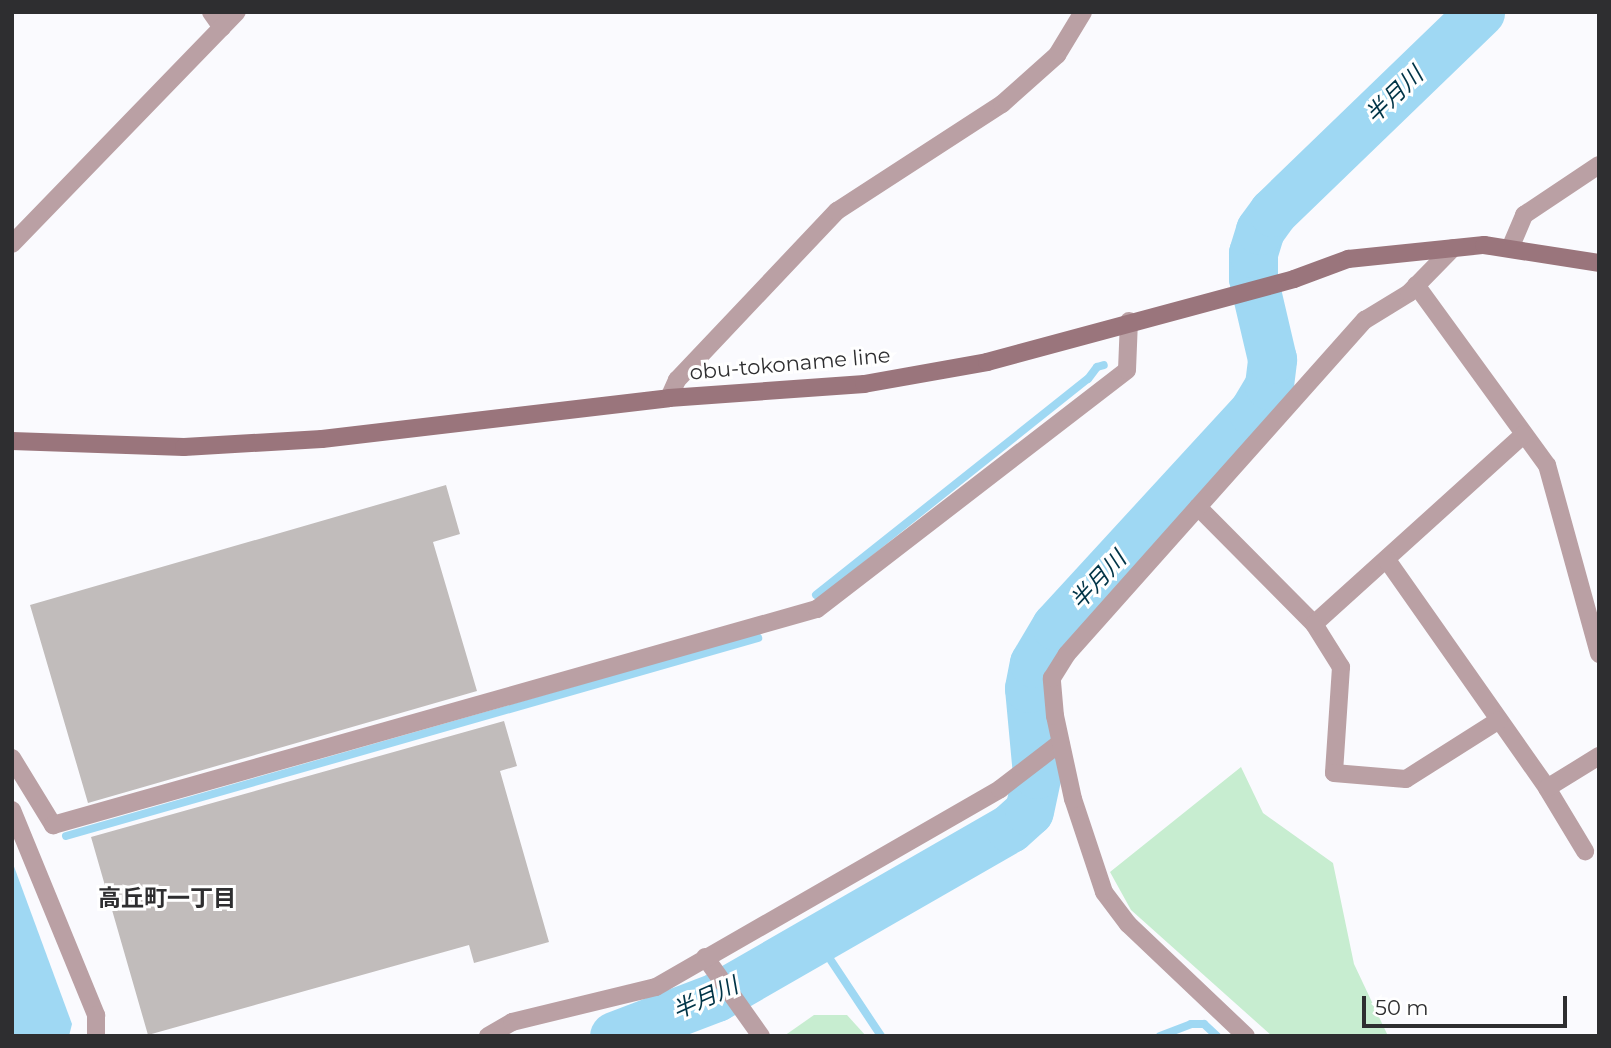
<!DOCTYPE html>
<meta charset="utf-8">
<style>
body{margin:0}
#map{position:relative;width:1611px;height:1048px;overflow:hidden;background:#fafafe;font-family:Montserrat,"Noto Sans JP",sans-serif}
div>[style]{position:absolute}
.green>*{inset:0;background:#c7edd0}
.water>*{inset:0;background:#9fd8f3}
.stream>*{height:8px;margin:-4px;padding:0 4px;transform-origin:4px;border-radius:4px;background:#9fd8f3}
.river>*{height:49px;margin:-24.5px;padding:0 24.5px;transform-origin:24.5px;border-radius:24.5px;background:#9fd8f3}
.building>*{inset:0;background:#c1bcbb}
.minor>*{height:18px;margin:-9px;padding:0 9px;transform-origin:9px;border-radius:9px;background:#baa0a4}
.secondary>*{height:18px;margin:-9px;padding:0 9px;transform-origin:9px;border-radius:9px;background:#9a757c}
span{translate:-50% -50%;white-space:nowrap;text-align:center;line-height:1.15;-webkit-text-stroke:6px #fff;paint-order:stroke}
.street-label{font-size:21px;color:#2e2e30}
.water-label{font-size:23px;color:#003447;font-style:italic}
.neighbourhood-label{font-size:23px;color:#2e2e30;font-weight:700}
.frame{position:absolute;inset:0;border:14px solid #2e2e30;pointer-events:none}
.scale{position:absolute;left:1362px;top:996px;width:205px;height:32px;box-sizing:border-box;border:4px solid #2e2e30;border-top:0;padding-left:9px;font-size:21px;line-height:24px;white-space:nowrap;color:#2e2e30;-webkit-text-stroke:5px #fff;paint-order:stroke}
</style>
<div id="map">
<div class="green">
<i style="clip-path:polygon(1241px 767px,1263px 813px,1333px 863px,1354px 964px,1388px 1036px,1272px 1036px,1131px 910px,1110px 872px)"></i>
<i style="clip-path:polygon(814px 1015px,847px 1015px,866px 1036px,784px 1036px)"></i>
</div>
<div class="water">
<i style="clip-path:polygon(12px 861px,72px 1024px,69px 1036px,12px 1036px)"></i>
</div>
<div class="stream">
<i style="left:816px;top:595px;width:347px;rotate:-38.5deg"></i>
<i style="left:1088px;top:379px;width:15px;rotate:-53deg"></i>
<i style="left:1097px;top:367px;width:7px;rotate:-16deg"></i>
<i style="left:66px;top:836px;width:720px;rotate:-15.97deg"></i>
<i style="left:816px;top:938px;width:118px;rotate:56.4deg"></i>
<i style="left:1160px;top:1036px;width:33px;rotate:-21deg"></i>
<i style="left:1191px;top:1024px;width:13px"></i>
<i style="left:1204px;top:1024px;width:18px;rotate:43deg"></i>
</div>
<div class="river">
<i style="left:614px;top:1036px;width:109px;rotate:-20.9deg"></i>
<i style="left:716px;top:997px;width:339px;rotate:-29.9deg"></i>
<i style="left:1010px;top:828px;width:25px;rotate:-42deg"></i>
<i style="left:1029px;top:811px;width:38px;rotate:-78deg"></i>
<i style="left:1037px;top:774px;width:86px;rotate:-95.3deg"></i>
<i style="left:1029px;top:688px;width:25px;rotate:-79deg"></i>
<i style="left:1034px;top:663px;width:43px;rotate:-59.3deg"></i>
<i style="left:1056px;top:626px;width:291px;rotate:-47.4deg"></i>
<i style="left:1253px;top:412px;width:31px;rotate:-59deg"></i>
<i style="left:1269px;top:385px;width:26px;rotate:-83deg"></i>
<i style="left:1272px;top:359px;width:83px;rotate:-103.2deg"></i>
<i style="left:1253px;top:278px;width:25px;rotate:-90deg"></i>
<i style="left:1253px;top:253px;width:24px;rotate:-73deg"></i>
<i style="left:1260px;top:230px;width:22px;rotate:-54deg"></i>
<i style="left:1273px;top:212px;width:288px;rotate:-44deg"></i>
</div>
<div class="building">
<i style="clip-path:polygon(446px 485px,460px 534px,433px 542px,477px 691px,88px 803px,30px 605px)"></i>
<i style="clip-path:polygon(504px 721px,517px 766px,500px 771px,549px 942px,474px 963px,469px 945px,148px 1035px,91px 837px)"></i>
</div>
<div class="minor">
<i style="left:211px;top:12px;width:19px;rotate:55deg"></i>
<i style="left:12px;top:244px;width:323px;rotate:-45.9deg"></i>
<i style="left:1511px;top:246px;width:34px;rotate:-67deg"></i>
<i style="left:1524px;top:215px;width:90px;rotate:-33.7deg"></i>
<i style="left:1416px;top:285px;width:223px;rotate:54deg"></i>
<i style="left:1547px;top:465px;width:196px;rotate:74.6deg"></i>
<i style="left:669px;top:398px;width:20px;rotate:-66deg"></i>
<i style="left:677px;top:380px;width:233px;rotate:-46.6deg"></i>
<i style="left:837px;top:211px;width:197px;rotate:-33deg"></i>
<i style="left:1002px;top:104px;width:74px;rotate:-41.7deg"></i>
<i style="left:1057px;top:55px;width:50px;rotate:-58.8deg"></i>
<i style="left:1198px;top:507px;width:165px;rotate:45.2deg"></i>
<i style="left:1314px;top:624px;width:283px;rotate:-42.1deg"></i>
<i style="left:1387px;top:560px;width:279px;rotate:54.9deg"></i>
<i style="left:1547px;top:788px;width:74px;rotate:58.9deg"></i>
<i style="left:1314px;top:624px;width:51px;rotate:57.9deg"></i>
<i style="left:1341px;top:667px;width:106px;rotate:93.8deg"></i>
<i style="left:1334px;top:773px;width:72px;rotate:4.8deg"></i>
<i style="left:1406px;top:779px;width:110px;rotate:-32.4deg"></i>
<i style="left:12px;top:758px;width:79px;rotate:58.5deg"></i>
<i style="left:53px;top:825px;width:794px;rotate:-15.79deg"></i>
<i style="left:817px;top:609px;width:391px;rotate:-37.6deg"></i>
<i style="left:1127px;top:370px;width:49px;rotate:-87.7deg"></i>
<i style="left:1547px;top:788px;width:61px;rotate:-31.6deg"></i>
<i style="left:12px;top:810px;width:222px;rotate:67.7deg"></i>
<i style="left:96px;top:1015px;width:21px;rotate:90deg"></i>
<i style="left:705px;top:957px;width:97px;rotate:54.7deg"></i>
<i style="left:488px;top:1036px;width:28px;rotate:-30deg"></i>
<i style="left:512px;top:1022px;width:148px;rotate:-13.7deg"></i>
<i style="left:656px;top:987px;width:397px;rotate:-29.9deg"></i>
<i style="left:1000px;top:789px;width:76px;rotate:-37.5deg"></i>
<i style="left:1246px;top:1036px;width:163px;rotate:-136.5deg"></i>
<i style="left:1128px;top:924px;width:40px;rotate:-127deg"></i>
<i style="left:1104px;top:892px;width:98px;rotate:-108.4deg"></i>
<i style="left:1073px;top:799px;width:85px;rotate:-102.2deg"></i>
<i style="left:1055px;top:716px;width:38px;rotate:-95deg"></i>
<i style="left:1052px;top:678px;width:28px;rotate:-58deg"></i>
<i style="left:1067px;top:654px;width:448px;rotate:-48.3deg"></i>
<i style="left:1365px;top:320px;width:52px;rotate:-31.5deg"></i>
<i style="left:1409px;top:293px;width:63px;rotate:-45.6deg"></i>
</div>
<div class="secondary">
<i style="left:12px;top:441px;width:172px;rotate:2deg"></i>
<i style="left:184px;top:447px;width:138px;rotate:-3.3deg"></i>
<i style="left:322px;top:439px;width:349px;rotate:-6.7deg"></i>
<i style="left:669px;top:398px;width:196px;rotate:-4.1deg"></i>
<i style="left:864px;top:384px;width:125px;rotate:-10.1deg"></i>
<i style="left:987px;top:362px;width:318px;rotate:-15.1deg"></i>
<i style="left:1294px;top:279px;width:58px;rotate:-20.3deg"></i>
<i style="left:1348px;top:259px;width:137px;rotate:-5.9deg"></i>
<i style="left:1484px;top:245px;width:116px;rotate:8.9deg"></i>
</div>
<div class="street-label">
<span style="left:790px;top:364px;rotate:-5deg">obu-tokoname line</span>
</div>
<div class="water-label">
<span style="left:1394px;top:95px;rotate:-44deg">半月川</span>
<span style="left:1098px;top:580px;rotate:-47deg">半月川</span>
<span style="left:705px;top:998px;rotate:-24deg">半月川</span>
</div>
<div class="neighbourhood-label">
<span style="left:167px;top:898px">高丘町一丁目</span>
</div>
<div class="frame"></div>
<div class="scale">50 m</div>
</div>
